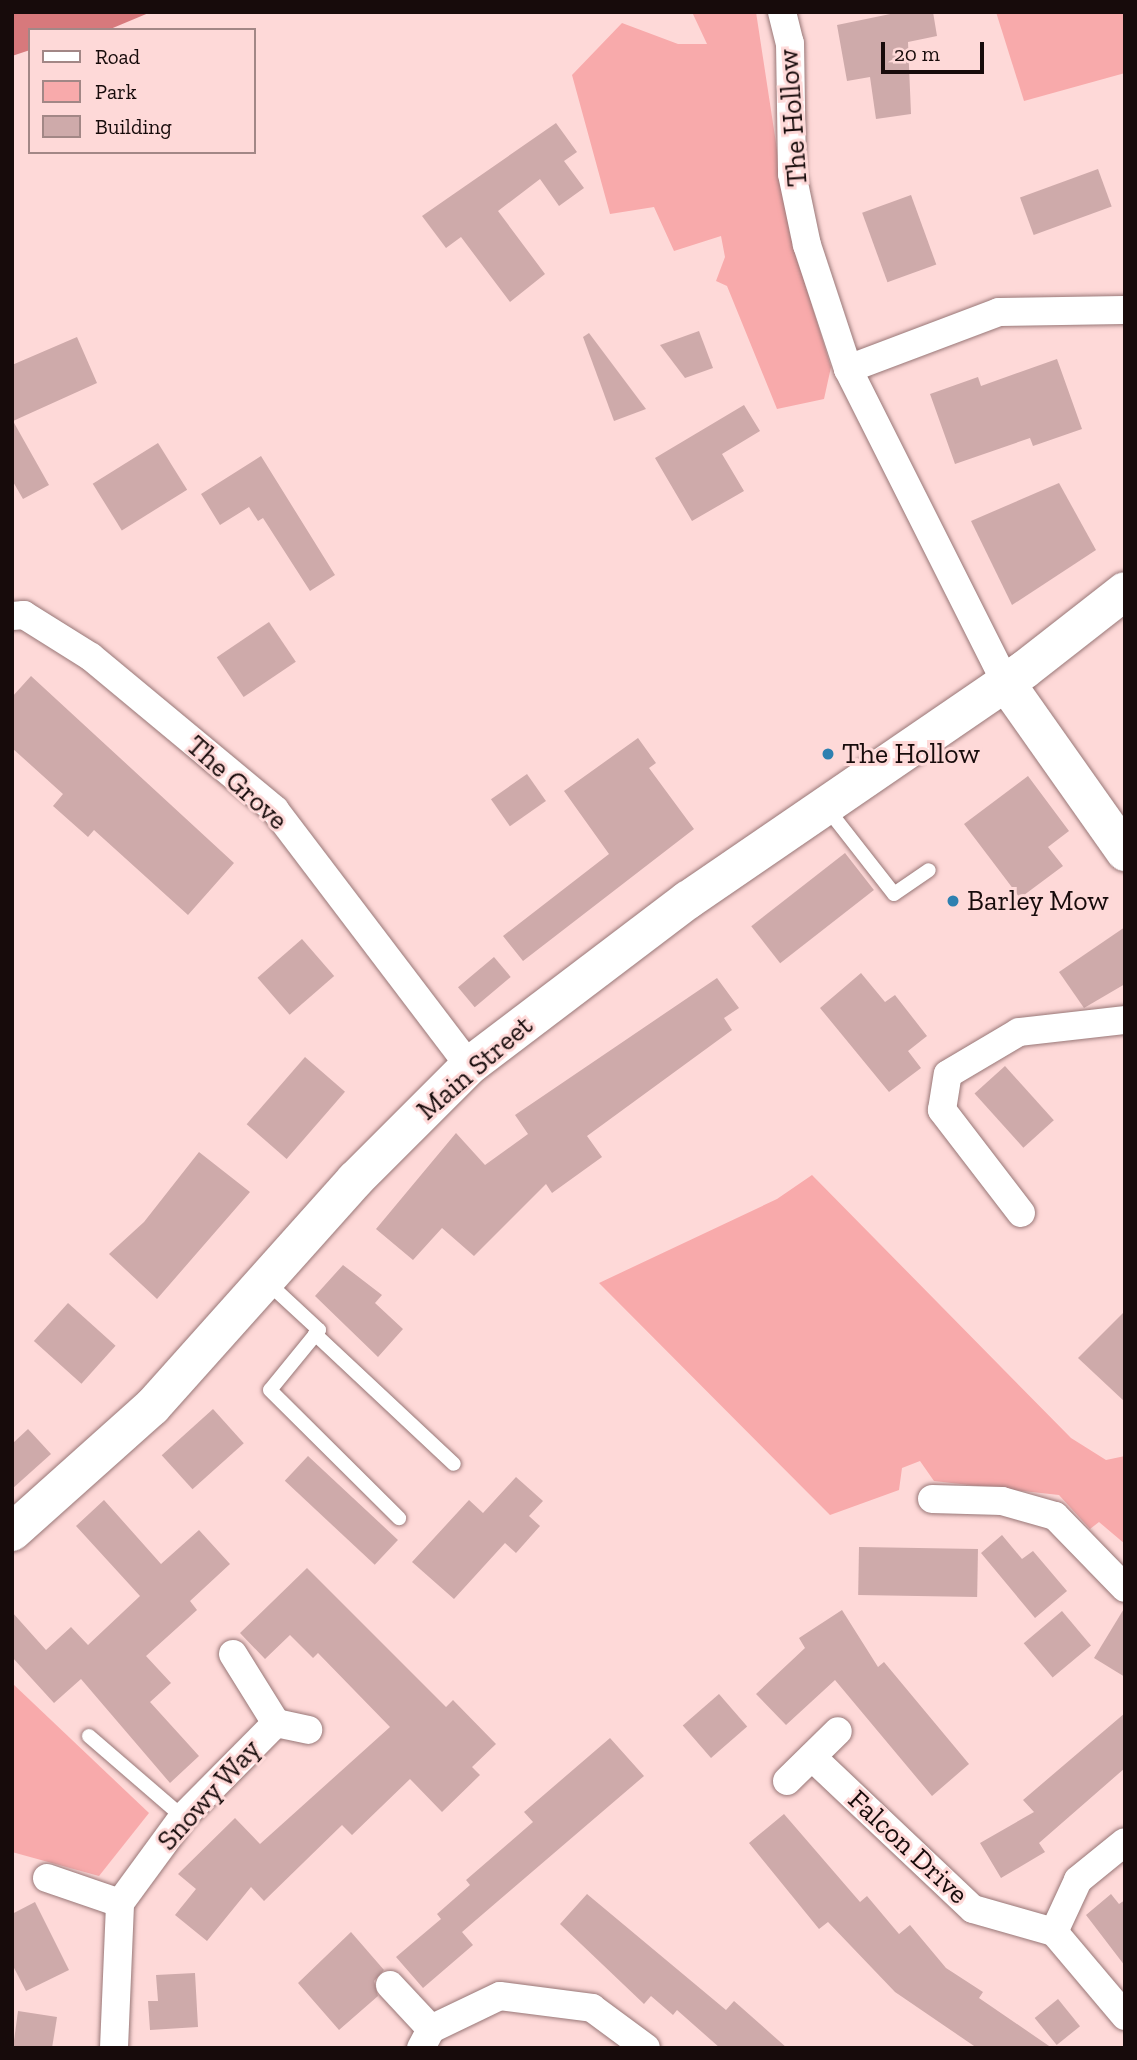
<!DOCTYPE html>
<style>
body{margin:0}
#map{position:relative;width:1137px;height:2060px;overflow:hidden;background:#fed9d8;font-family:"Zilla Slab",serif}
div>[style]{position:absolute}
.green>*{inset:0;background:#f8aaab}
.water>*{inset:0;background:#d7797c}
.building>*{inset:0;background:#ceaaaa;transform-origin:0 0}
.roads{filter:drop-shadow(0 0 2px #987777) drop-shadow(0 0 2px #987777)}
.lane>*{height:14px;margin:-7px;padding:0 7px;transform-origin:7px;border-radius:7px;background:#fff}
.street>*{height:28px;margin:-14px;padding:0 14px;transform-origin:14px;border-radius:14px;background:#fff}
.secondary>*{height:38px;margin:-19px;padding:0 19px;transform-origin:19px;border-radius:19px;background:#fff}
.dots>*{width:19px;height:19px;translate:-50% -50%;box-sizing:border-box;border:4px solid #fed9d8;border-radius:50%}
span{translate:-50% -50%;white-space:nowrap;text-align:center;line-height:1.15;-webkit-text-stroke:6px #fed9d8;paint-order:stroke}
.street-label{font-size:28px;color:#170b0b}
.poi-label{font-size:28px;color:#170b0b}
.left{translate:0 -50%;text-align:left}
.frame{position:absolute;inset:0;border:14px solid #170b0b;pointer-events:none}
.legend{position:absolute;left:28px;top:28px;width:228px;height:126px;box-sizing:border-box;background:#fed9d8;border:2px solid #a28786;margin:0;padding:9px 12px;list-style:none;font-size:21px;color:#170b0b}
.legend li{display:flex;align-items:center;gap:14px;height:35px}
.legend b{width:35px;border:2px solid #a28786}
.scale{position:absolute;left:881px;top:42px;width:103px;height:32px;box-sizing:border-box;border:4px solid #170b0b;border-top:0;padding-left:9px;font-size:21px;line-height:24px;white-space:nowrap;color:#170b0b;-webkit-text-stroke:5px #fed9d8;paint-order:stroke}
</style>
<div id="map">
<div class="green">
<i style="clip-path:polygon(692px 12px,756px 12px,790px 235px,831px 367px,824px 399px,777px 409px,727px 286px,716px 281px,725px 257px,721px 236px,674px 251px,654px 207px,610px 214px,572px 75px,622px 23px,678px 44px,707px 44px)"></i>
<i style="clip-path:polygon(996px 12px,1125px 12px,1125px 73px,1024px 101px)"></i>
<i style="clip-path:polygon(812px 1175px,1071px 1438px,1106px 1460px,1125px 1456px,1125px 1544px,1099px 1522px,1090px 1529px,1059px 1495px,934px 1481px,920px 1461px,902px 1468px,899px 1490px,830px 1515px,599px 1283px,777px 1199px)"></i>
<i style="clip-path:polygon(12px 1683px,149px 1813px,99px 1876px,12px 1852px)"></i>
</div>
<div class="water">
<i style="clip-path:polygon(12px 12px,151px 12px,108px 30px,30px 30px,30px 50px,12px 56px)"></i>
</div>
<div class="building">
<i style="clip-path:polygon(900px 12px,933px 12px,937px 36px,908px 42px,911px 114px,876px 119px,870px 77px,847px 81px,837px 25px)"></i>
<i style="clip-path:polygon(556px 123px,577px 152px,564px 161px,584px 188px,559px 206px,540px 179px,498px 211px,545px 274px,510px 302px,461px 237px,446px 248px,422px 216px)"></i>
<i style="left:1098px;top:169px;width:40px;height:83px;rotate:70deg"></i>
<i style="left:911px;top:195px;width:74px;height:52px;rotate:70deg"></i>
<i style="clip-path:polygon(699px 331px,713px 368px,685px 378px,660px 345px)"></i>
<i style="clip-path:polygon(589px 333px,646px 409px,614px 421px,583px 337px)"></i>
<i style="clip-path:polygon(77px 337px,97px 383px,13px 421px,49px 485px,23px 499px,12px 480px,12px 365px)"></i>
<i style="clip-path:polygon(1057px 359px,1082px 429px,1033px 446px,1030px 438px,955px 464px,930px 394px,978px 377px,981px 386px)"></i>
<i style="clip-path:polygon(744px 405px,760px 431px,722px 454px,744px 491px,692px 521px,655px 458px)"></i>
<i style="left:158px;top:443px;width:55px;height:77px;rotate:58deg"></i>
<i style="clip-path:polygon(261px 456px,335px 575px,310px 591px,263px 518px,258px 521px,249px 507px,220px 525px,201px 494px)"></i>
<i style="clip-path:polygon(1059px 483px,1096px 550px,1012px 605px,971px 521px)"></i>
<i style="left:269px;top:622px;width:48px;height:63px;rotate:56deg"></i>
<i style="clip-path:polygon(31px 676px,234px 863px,188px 915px,94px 830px,88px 837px,53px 806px,63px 794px,12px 748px,12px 697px)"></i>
<i style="clip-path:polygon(638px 738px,656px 763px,649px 768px,694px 829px,523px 961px,503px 936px,609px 854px,564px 791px)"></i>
<i style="left:527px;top:774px;width:33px;height:44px;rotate:55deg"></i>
<i style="clip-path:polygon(1028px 776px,1069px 831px,1048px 847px,1063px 866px,1020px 898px,964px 824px)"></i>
<i style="left:845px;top:853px;width:47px;height:119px;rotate:52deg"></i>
<i style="clip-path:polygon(1125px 927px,1125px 984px,1084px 1008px,1059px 972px)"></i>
<i style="left:302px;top:939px;width:49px;height:59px;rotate:49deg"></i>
<i style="left:494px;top:957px;width:26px;height:47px;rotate:50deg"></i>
<i style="clip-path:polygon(861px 973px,885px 1002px,895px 995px,927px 1036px,908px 1051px,921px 1068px,889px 1092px,820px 1008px)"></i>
<i style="clip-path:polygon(717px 978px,739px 1008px,724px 1018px,732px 1030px,587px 1136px,602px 1157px,552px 1193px,546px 1184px,474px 1256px,442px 1228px,413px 1260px,376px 1229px,456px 1133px,485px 1165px,528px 1134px,515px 1115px)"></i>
<i style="left:305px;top:1057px;width:53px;height:89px;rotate:41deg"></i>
<i style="left:1005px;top:1066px;width:73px;height:41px;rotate:48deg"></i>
<i style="clip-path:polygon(199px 1152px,250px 1192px,157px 1299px,109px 1254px,144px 1222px)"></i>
<i style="clip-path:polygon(343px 1265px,382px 1295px,375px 1303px,403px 1329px,378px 1357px,315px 1296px)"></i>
<i style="left:68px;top:1303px;width:64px;height:51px;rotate:42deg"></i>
<i style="clip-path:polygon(1125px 1311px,1125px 1402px,1078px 1358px)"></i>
<i style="left:213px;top:1409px;width:46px;height:69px;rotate:48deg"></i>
<i style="clip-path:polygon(28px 1429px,51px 1454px,12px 1489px,12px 1444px)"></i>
<i style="left:308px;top:1456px;width:123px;height:34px;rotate:43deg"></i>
<i style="clip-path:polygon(516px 1477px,543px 1501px,529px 1516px,540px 1526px,516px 1553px,505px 1543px,454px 1599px,412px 1562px,469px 1500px,483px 1513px)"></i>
<i style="clip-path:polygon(104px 1500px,161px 1564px,199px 1530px,230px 1564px,190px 1601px,197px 1610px,146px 1656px,171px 1683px,150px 1702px,199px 1756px,170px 1783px,81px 1679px,54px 1703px,12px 1657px,12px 1612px,46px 1650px,71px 1627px,88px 1645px,140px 1596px,76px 1526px)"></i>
<i style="clip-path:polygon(1002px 1535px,1022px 1559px,1033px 1551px,1067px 1591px,1035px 1618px,981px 1553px)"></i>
<i style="left:859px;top:1547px;width:119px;height:48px;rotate:1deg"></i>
<i style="clip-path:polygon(307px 1568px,446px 1707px,453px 1700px,496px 1744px,472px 1767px,480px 1775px,442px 1812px,410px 1779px,352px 1835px,342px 1825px,264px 1901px,251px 1887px,207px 1941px,175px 1915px,196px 1889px,178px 1874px,235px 1818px,260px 1844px,390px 1727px,318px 1653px,313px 1658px,290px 1635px,265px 1659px,240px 1633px)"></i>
<i style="clip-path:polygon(1125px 1607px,1125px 1677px,1094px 1658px)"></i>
<i style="clip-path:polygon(842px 1610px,878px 1667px,884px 1662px,969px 1764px,932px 1796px,835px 1680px,786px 1725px,756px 1694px,805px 1648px,799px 1638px)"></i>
<i style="left:1062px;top:1611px;width:45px;height:50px;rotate:50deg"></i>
<i style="left:719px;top:1694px;width:43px;height:48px;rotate:49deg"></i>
<i style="clip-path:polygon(1125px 1713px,1125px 1768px,1039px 1843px,1045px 1852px,1001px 1878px,980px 1843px,1034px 1812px,1023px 1800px)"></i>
<i style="clip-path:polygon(610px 1738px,644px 1776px,462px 1932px,473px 1945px,423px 1988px,396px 1957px,441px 1919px,437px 1914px,470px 1885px,466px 1880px,533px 1822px,524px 1812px)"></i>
<i style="clip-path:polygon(784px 1814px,860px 1902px,867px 1896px,899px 1934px,910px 1925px,946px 1968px,983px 1992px,979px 1998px,1052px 2048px,977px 2048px,895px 1992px,828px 1922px,819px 1929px,749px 1843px)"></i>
<i style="clip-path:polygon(587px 1894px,726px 2010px,734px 2001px,787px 2048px,720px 2048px,677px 2010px,673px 2015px,651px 1996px,644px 2004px,560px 1924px)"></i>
<i style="clip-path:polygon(1111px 1894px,1119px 1904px,1125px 1900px,1125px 1966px,1086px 1915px)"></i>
<i style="clip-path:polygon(35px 1902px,69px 1970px,26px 1991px,12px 1964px,12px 1914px)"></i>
<i style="clip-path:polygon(351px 1932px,384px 1970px,374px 1981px,378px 1996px,339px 2030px,298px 1983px)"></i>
<i style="clip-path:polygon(195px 1973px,198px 2027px,150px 2030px,148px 2001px,158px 2001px,156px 1975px)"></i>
<i style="left:1058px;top:1999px;width:35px;height:30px;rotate:51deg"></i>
<i style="clip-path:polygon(18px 2011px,57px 2017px,52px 2048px,13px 2048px)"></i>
</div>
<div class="roads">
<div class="lane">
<i style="left:826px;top:807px;width:110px;rotate:52deg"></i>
<i style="left:894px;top:894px;width:42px;rotate:-34.4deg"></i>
<i style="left:266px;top:1281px;width:72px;rotate:42.8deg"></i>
<i style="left:319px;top:1330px;width:77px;rotate:129.2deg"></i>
<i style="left:270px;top:1390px;width:182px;rotate:44.8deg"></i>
<i style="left:315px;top:1334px;width:190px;rotate:43.1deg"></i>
<i style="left:89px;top:1736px;width:124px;rotate:40.8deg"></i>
</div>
<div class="street">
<i style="left:782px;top:12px;width:32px;rotate:76deg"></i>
<i style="left:790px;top:43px;width:131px;rotate:89.1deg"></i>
<i style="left:792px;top:174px;width:73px;rotate:78.1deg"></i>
<i style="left:807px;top:245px;width:131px;rotate:71.7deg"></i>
<i style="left:848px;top:369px;width:352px;rotate:63.3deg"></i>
<i style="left:848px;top:369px;width:161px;rotate:-20.7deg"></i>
<i style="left:999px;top:312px;width:126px;rotate:-0.9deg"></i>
<i style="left:12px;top:616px;width:12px;rotate:-5deg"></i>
<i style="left:24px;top:615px;width:79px;rotate:32.1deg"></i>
<i style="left:91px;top:657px;width:239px;rotate:39.7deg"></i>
<i style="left:275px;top:810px;width:321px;rotate:52.8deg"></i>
<i style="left:1021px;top:1213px;width:130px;rotate:-127.5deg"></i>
<i style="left:942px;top:1110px;width:36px;rotate:-81deg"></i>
<i style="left:948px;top:1074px;width:82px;rotate:-30.6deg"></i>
<i style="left:1019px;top:1032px;width:107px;rotate:-6.5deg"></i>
<i style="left:932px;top:1499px;width:70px;rotate:1.6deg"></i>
<i style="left:1002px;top:1501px;width:55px;rotate:15.8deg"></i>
<i style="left:1055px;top:1516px;width:100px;rotate:45.8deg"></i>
<i style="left:233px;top:1654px;width:81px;rotate:58.1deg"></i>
<i style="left:276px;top:1723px;width:33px;rotate:12deg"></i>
<i style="left:812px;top:1757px;width:221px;rotate:43.4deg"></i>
<i style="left:973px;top:1909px;width:84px;rotate:15.9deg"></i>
<i style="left:1054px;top:1932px;width:110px;rotate:49.8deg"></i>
<i style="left:787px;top:1781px;width:71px;rotate:-44.4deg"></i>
<i style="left:47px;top:1878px;width:77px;rotate:18.9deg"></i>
<i style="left:1054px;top:1932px;width:57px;rotate:-65.2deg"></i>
<i style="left:1078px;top:1880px;width:60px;rotate:-39deg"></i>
<i style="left:390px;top:1985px;width:60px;rotate:47deg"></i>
<i style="left:114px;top:2048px;width:145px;rotate:-87.6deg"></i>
<i style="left:120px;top:1903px;width:107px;rotate:-53.8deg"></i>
<i style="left:183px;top:1817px;width:132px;rotate:-45.3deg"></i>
<i style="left:421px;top:2048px;width:21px;rotate:-62deg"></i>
<i style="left:431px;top:2029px;width:76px;rotate:-25.6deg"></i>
<i style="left:500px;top:1996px;width:93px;rotate:7.4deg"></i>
<i style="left:592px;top:2008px;width:67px;rotate:36.5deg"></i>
</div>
<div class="secondary">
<i style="left:1006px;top:683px;width:207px;rotate:54.8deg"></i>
<i style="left:12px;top:1532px;width:188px;rotate:-41.8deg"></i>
<i style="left:152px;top:1407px;width:305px;rotate:-48.2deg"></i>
<i style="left:355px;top:1180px;width:161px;rotate:-45deg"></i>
<i style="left:469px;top:1066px;width:275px;rotate:-37.2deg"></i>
<i style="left:688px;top:900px;width:407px;rotate:-34.4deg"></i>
<i style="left:1024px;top:670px;width:128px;rotate:-38deg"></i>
</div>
</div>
<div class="dots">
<i style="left:828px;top:754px;background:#2e80b0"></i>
<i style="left:953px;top:901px;background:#2e80b0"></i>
</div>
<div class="street-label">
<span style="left:793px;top:118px;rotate:-94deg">The Hollow</span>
<span style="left:237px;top:783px;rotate:42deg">The Grove</span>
<span style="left:475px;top:1068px;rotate:-41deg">Main Street</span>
<span style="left:209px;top:1795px;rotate:-48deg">Snowy Way</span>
<span style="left:908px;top:1847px;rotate:43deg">Falcon Drive</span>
</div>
<div class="poi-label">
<span class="left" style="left:842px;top:754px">The Hollow</span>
<span class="left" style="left:967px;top:901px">Barley Mow</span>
</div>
<div class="frame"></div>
<ul class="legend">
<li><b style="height:9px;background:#fff"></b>Road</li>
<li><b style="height:19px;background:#f8aaab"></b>Park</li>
<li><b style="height:19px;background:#ceaaaa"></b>Building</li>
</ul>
<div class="scale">20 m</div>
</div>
